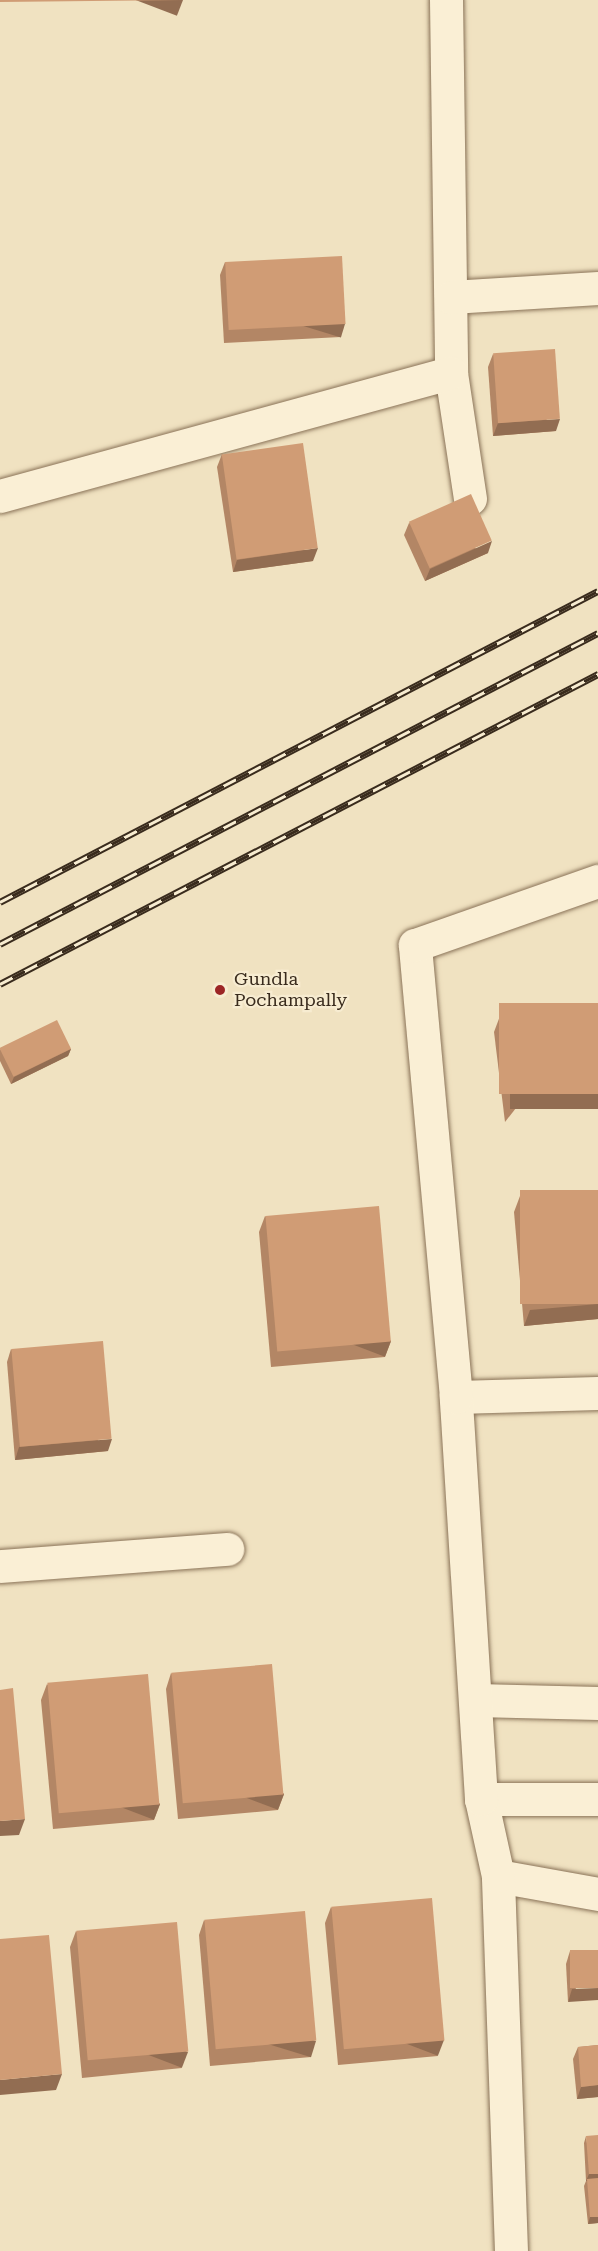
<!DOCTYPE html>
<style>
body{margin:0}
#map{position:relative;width:598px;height:2251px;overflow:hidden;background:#f0e2c1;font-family:"Roboto Serif",serif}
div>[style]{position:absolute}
.roads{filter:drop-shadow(0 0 2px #8a7358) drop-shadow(0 0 2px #8a7358)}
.minor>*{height:33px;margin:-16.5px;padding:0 16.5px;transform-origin:16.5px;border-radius:16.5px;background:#faefd5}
.rail>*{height:7px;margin-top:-3.5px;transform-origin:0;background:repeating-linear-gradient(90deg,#f7ecd1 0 14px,#392b1d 0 28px);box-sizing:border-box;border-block:2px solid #392b1d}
.wall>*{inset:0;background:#b38665}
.shaded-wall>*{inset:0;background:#926d52;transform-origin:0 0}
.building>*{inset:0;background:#d09c75;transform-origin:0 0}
.dots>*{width:16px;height:16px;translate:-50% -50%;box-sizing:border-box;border:3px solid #f7ecd1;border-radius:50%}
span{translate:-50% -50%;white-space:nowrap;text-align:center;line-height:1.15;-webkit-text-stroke:4.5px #f7ecd1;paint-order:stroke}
.poi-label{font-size:18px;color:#392b1d}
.left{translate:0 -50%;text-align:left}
</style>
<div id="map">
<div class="roads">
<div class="minor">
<i style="left:446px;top:0;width:373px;rotate:89.2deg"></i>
<i style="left:451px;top:373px;width:127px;rotate:81.4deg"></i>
<i style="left:451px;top:297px;width:147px;rotate:-3.5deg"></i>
<i style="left:0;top:496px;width:467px;rotate:-15.3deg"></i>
<i style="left:456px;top:1397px;width:142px;rotate:-1.6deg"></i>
<i style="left:0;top:1566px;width:228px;rotate:-4.3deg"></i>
<i style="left:476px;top:1700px;width:122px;rotate:1.4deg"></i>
<i style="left:481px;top:1799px;width:117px"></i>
<i style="left:498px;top:1876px;width:102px;rotate:10.2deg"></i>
<i style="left:511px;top:2251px;width:375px;rotate:-92deg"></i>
<i style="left:498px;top:1876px;width:79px;rotate:-102.4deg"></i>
<i style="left:481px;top:1799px;width:403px;rotate:-93.6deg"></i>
<i style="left:456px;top:1397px;width:454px;rotate:-95.2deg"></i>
<i style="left:415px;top:945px;width:194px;rotate:-19.3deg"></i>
</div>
</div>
<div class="rail">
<i style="left:0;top:902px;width:674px;rotate:-27.48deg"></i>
<i style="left:0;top:944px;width:674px;rotate:-27.48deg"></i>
<i style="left:0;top:984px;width:674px;rotate:-27.4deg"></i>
</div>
<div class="wall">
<i style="clip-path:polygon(225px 262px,341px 337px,224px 343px,220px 275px)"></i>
<i style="clip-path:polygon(493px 354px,556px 431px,493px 436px,488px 367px)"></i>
<i style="clip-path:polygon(222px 454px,313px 561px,233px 572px,217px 467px)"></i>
<i style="clip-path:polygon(409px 523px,488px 553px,425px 581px,404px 535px)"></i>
<i style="clip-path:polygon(598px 1003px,505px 1122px,494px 1032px,500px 1016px)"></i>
<i style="clip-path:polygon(0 1048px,71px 1049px,68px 1056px,11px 1084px,0 1061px)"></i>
<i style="clip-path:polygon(598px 1190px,598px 1319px,524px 1326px,514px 1212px,520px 1196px)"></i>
<i style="clip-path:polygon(265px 1216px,391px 1341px,385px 1357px,271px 1367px,259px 1232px)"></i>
<i style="clip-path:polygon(11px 1349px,108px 1451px,15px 1460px,7px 1362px)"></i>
<i style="clip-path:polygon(171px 1673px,284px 1794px,278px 1810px,178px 1819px,166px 1689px)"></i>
<i style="clip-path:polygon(47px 1684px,160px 1804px,154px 1820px,53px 1829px,41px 1700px)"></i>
<i style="clip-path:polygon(331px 1907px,438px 2056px,338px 2065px,325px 1923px)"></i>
<i style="clip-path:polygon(204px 1920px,311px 2057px,210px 2066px,199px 1935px)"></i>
<i style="clip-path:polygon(76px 1931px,182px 2068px,82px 2078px,70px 1947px)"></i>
<i style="clip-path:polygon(598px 1950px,568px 2002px,566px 1964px,570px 1951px)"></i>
<i style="clip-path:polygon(598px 2045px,598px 2097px,577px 2099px,573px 2059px,578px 2047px)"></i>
<i style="clip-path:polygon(586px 2136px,598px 2223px,588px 2224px,584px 2186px,586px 2181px,584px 2143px)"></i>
</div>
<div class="shaded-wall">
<i style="left:183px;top:0;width:17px;height:183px;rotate:111deg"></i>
<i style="left:345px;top:324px;width:14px;height:117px;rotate:107deg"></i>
<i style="clip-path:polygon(560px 419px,556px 431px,493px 436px,498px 423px)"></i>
<i style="clip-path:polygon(492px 541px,488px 553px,425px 581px,430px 569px)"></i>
<i style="clip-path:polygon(318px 548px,313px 561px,233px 572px,237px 560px)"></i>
<i style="clip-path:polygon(71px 1049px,68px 1056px,11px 1084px,14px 1077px)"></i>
<i style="left:598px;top:1094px;width:15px;height:88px;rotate:90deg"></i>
<i style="clip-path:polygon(598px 1304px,598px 1319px,524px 1326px,530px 1310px)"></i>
<i style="left:391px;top:1341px;width:17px;height:115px;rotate:111deg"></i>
<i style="clip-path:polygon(112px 1439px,108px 1451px,15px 1460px,19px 1447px)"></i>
<i style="left:284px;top:1794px;width:17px;height:100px;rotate:111deg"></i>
<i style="left:160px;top:1804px;width:17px;height:101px;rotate:111deg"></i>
<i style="clip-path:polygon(25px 1819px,19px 1835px,0 1836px,0 1821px)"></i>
<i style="clip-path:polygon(598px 1988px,598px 2000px,568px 2002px,572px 1989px)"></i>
<i style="left:444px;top:2040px;width:17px;height:100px;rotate:111deg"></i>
<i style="left:316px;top:2041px;width:17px;height:100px;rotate:107deg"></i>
<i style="left:188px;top:2052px;width:17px;height:100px;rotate:111deg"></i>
<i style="clip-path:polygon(62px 2074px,56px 2090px,0 2095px,0 2080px)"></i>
<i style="clip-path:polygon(598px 2085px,598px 2097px,577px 2099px,581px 2087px)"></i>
<i style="clip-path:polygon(589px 2174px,598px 2174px,598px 2181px,586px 2181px)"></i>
<i style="clip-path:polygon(590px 2217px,598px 2217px,598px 2223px,588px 2224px)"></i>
</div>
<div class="building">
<i style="clip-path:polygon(0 0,183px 0,0 2px)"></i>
<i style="left:342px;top:256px;width:68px;height:117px;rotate:87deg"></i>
<i style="left:555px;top:349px;width:70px;height:62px;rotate:86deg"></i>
<i style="left:303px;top:443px;width:106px;height:82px;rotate:82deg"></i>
<i style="left:471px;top:494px;width:51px;height:68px;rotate:66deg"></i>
<i style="left:598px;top:1003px;width:91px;height:99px;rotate:90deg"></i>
<i style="left:57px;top:1020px;width:32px;height:64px;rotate:64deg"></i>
<i style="left:598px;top:1190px;width:114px;height:78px;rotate:90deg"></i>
<i style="left:379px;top:1206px;width:136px;height:114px;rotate:85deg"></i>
<i style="left:103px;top:1341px;width:98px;height:92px;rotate:85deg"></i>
<i style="left:272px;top:1664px;width:131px;height:101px;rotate:85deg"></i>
<i style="left:148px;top:1674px;width:131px;height:101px;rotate:85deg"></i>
<i style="clip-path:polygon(13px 1688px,25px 1819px,0 1821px,0 1690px)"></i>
<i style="left:432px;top:1898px;width:143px;height:101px;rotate:85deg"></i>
<i style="left:305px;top:1911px;width:130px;height:101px;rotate:85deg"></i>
<i style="left:177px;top:1922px;width:130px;height:101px;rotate:85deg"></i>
<i style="clip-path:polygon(49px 1935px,62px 2074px,0 2080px,0 1939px)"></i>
<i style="left:598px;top:1950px;width:38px;height:28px;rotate:90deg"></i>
<i style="clip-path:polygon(598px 2045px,598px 2085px,581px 2087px,578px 2047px)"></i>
<i style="clip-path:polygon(598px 2135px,598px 2174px,589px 2174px,586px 2136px)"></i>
<i style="clip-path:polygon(598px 2178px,598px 2217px,590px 2217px,587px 2179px)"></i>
</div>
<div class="dots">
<i style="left:220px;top:990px;background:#9c2525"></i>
</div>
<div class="poi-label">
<span class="left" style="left:234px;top:990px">Gundla<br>Pochampally</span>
</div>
</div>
